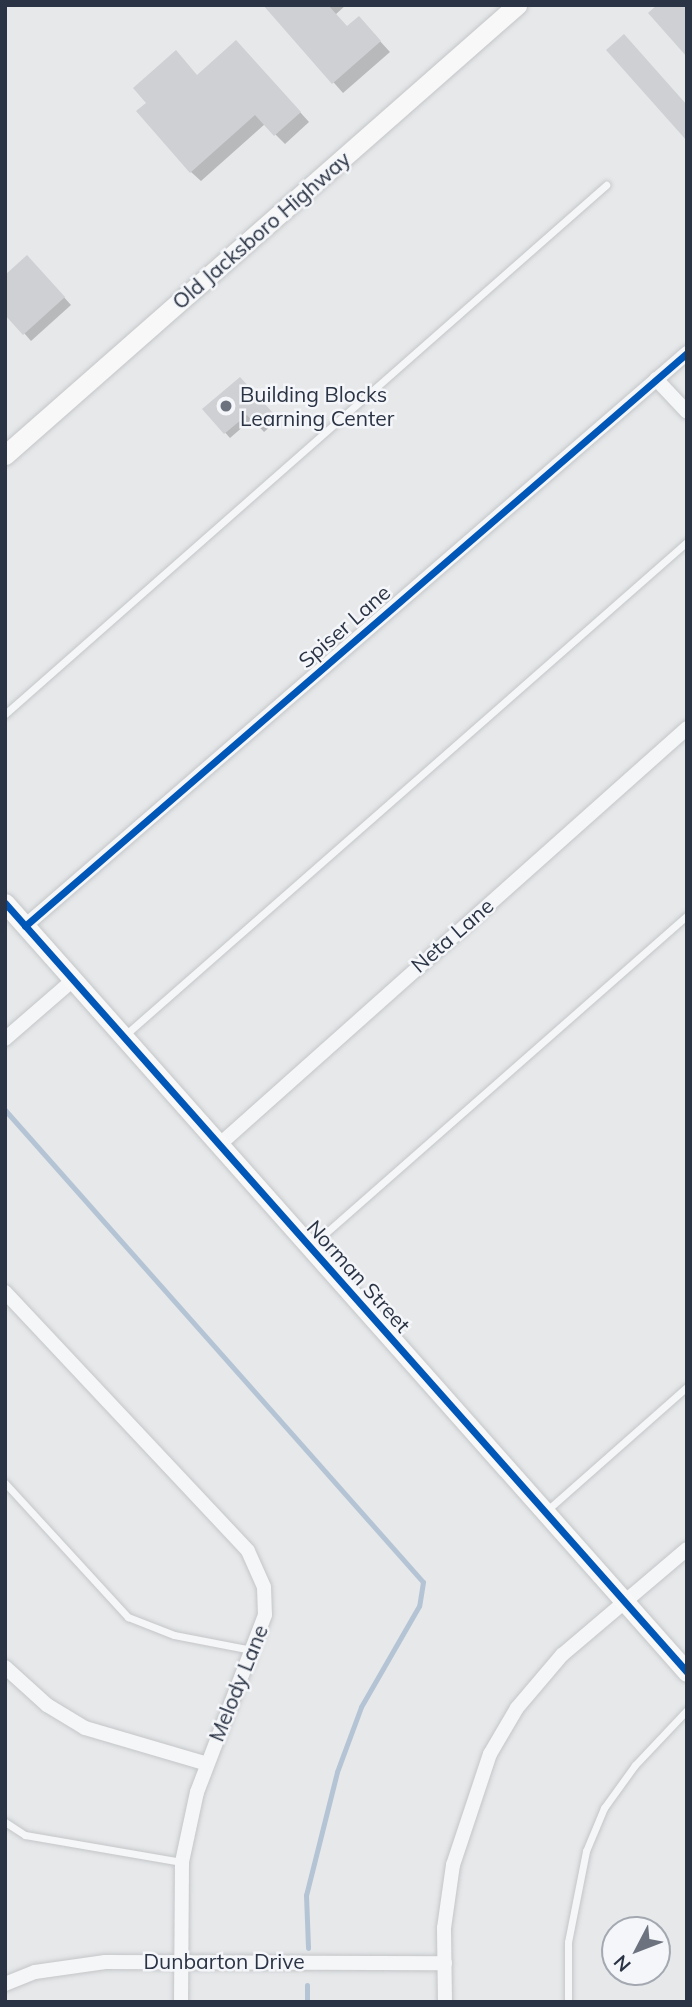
<!DOCTYPE html>
<style>
body{margin:0}
#map{position:relative;width:692px;height:2007px;overflow:hidden;background:#e6e8ea;font-family:Mulish,sans-serif}
div>[style]{position:absolute}
.shadow>*{inset:0;background:#0003}
.stream>*{height:5px;margin:-2.5px;padding:0 2.5px;transform-origin:2.5px;border-radius:2.5px;background:#b4c4d5}
.building>*{inset:0;background:#ced0d3}
.roads{filter:drop-shadow(0 0 2px #c4c6c8) drop-shadow(0 0 2px #c4c6c8)}
.lane>*{height:7px;margin:-3.5px;padding:0 3.5px;transform-origin:3.5px;border-radius:3.5px;background:#f5f6f7}
.street>*{height:14px;margin:-7px;padding:0 7px;transform-origin:7px;border-radius:7px;background:#f5f6f7}
.secondary>*{height:19px;margin:-9.5px;padding:0 9.5px;transform-origin:9.5px;border-radius:9.5px;background:#f8f8f8}
.cycleway>*{height:7px;margin:-3.5px;padding:0 3.5px;transform-origin:3.5px;border-radius:3.5px;background:#0057b8}
.dots>*{width:19px;height:19px;translate:-50% -50%;box-sizing:border-box;border:4px solid #f4f6f9;border-radius:50%}
span{translate:-50% -50%;white-space:nowrap;text-align:center;line-height:1.15;-webkit-text-stroke:5px #f4f6f9;paint-order:stroke}
.street-label{font-size:21px;color:#2b3445}
.poi-label{font-size:21px;color:#2b3445}
.left{translate:0 -50%;text-align:left}
.frame{position:absolute;inset:0;border:7px solid #2b3445;pointer-events:none}
.north{position:absolute;left:601px;top:1916px;width:70px;height:70px;box-sizing:border-box;background:#f4f6f9;border:2px solid #a4a8b1;border-radius:50%;rotate:228deg;font-size:19px;font-weight:700;line-height:28px;text-align:center;color:#2b3445}
.north::after{content:'';display:block;margin:auto;width:24px;height:32px;background:#6c737f;clip-path:polygon(50% 0,100% 100%,50% 72%,0 100%)}
</style>
<div id="map">
<div class="shadow">
<i style="clip-path:polygon(265px 5px,346px 5px,335px 15px,347px 28px,368px 28px,390px 52px,343px 93px)"></i>
<i style="clip-path:polygon(246px 52px,309px 122px,285px 144px,265px 124px,201px 181px,191px 172px,198px 77px)"></i>
<i style="clip-path:polygon(35px 265px,71px 305px,31px 341px,24px 333px)"></i>
<i style="clip-path:polygon(240px 379px,278px 420px,264px 432px,252px 419px,230px 438px,204px 409px)"></i>
</div>
<div class="stream">
<i style="left:5px;top:1110px;width:630px;rotate:48.47deg"></i>
<i style="left:423px;top:1582px;width:24px;rotate:99deg"></i>
<i style="left:419px;top:1606px;width:116px;rotate:119.9deg"></i>
<i style="left:361px;top:1707px;width:69px;rotate:110.3deg"></i>
<i style="left:337px;top:1772px;width:127px;rotate:104.1deg"></i>
<i style="left:306px;top:1895px;width:53px;rotate:87.8deg"></i>
<i style="left:307px;top:2002px;width:17px;rotate:-90deg"></i>
</div>
<div class="building">
<i style="clip-path:polygon(263px 5px,328px 5px,347px 26px,359px 16px,381px 41px,332px 84px)"></i>
<i style="clip-path:polygon(657px 5px,687px 5px,687px 57px,648px 13px)"></i>
<i style="clip-path:polygon(624px 34px,687px 105px,687px 141px,606px 50px)"></i>
<i style="clip-path:polygon(236px 40px,301px 112px,274px 136px,255px 115px,190px 173px,136px 111px,146px 103px,133px 88px,176px 50px,197px 75px)"></i>
<i style="clip-path:polygon(27px 255px,65px 297px,23px 335px,5px 315px,5px 275px)"></i>
<i style="clip-path:polygon(240px 377px,274px 414px,258px 428px,247px 415px,224px 434px,202px 409px)"></i>
</div>
<div class="roads">
<div class="lane">
<i style="left:5px;top:714px;width:801px;rotate:-41.35deg"></i>
<i style="left:124px;top:1036px;width:749px;rotate:-41.27deg"></i>
<i style="left:312px;top:1245px;width:500px;rotate:-41.3deg"></i>
<i style="left:5px;top:1483px;width:182px;rotate:47.5deg"></i>
<i style="left:128px;top:1617px;width:49px;rotate:21.4deg"></i>
<i style="left:174px;top:1635px;width:79px;rotate:10.9deg"></i>
<i style="left:545px;top:1512px;width:189px;rotate:-41.4deg"></i>
<i style="left:5px;top:1822px;width:24px;rotate:33deg"></i>
<i style="left:25px;top:1835px;width:159px;rotate:9.8deg"></i>
<i style="left:568px;top:2002px;width:60px;rotate:-90deg"></i>
<i style="left:568px;top:1942px;width:93px;rotate:-78.8deg"></i>
<i style="left:586px;top:1851px;width:47px;rotate:-67.3deg"></i>
<i style="left:604px;top:1808px;width:53px;rotate:-54.2deg"></i>
<i style="left:635px;top:1765px;width:76px;rotate:-46.6deg"></i>
</div>
<div class="street">
<i style="left:656px;top:379px;width:45px;rotate:46.8deg"></i>
<i style="left:25px;top:926px;width:876px;rotate:-40.88deg"></i>
<i style="left:5px;top:1039px;width:90px;rotate:-40.9deg"></i>
<i style="left:219px;top:1145px;width:627px;rotate:-41.7deg"></i>
<i style="left:5px;top:1292px;width:355px;rotate:46.8deg"></i>
<i style="left:248px;top:1551px;width:39px;rotate:66deg"></i>
<i style="left:264px;top:1587px;width:28px;rotate:88deg"></i>
<i style="left:265px;top:1615px;width:190px;rotate:111deg"></i>
<i style="left:197px;top:1792px;width:72px;rotate:102.1deg"></i>
<i style="left:182px;top:1862px;width:140px;rotate:90.4deg"></i>
<i style="left:5px;top:1667px;width:57px;rotate:42.1deg"></i>
<i style="left:47px;top:1705px;width:44px;rotate:31.2deg"></i>
<i style="left:85px;top:1728px;width:127px;rotate:16.4deg"></i>
<i style="left:5px;top:1984px;width:32px;rotate:-22deg"></i>
<i style="left:35px;top:1972px;width:71px;rotate:-8.1deg"></i>
<i style="left:105px;top:1962px;width:340px;rotate:0.2deg"></i>
<i style="left:445px;top:2002px;width:74px;rotate:-90.8deg"></i>
<i style="left:444px;top:1928px;width:64px;rotate:-81.9deg"></i>
<i style="left:453px;top:1865px;width:117px;rotate:-71.6deg"></i>
<i style="left:490px;top:1754px;width:53px;rotate:-59.6deg"></i>
<i style="left:517px;top:1708px;width:70px;rotate:-49.7deg"></i>
<i style="left:562px;top:1655px;width:164px;rotate:-40.3deg"></i>
</div>
<div class="secondary">
<i style="left:5px;top:455px;width:682px;rotate:-41.31deg"></i>
<i style="left:5px;top:903px;width:1028px;rotate:48.43deg"></i>
</div>
</div>
<div class="cycleway">
<i style="left:5px;top:903px;width:1028px;rotate:48.43deg"></i>
<i style="left:25px;top:926px;width:876px;rotate:-40.88deg"></i>
</div>
<div class="dots">
<i style="left:226px;top:406px;background:#6c737f"></i>
</div>
<div class="street-label">
<span style="left:261px;top:230px;rotate:-41deg">Old Jacksboro Highway</span>
<span style="left:344px;top:626px;rotate:-41deg">Spiser Lane</span>
<span style="left:452px;top:935px;rotate:-41deg">Neta Lane</span>
<span style="left:359px;top:1276px;rotate:48deg">Norman Street</span>
<span style="left:238px;top:1683px;rotate:-68deg">Melody Lane</span>
<span style="left:224px;top:1961px">Dunbarton Drive</span>
</div>
<div class="poi-label">
<span class="left" style="left:240px;top:406px">Building Blocks<br>Learning Center</span>
</div>
<div class="frame"></div>
<div class="north">N</div>
</div>
